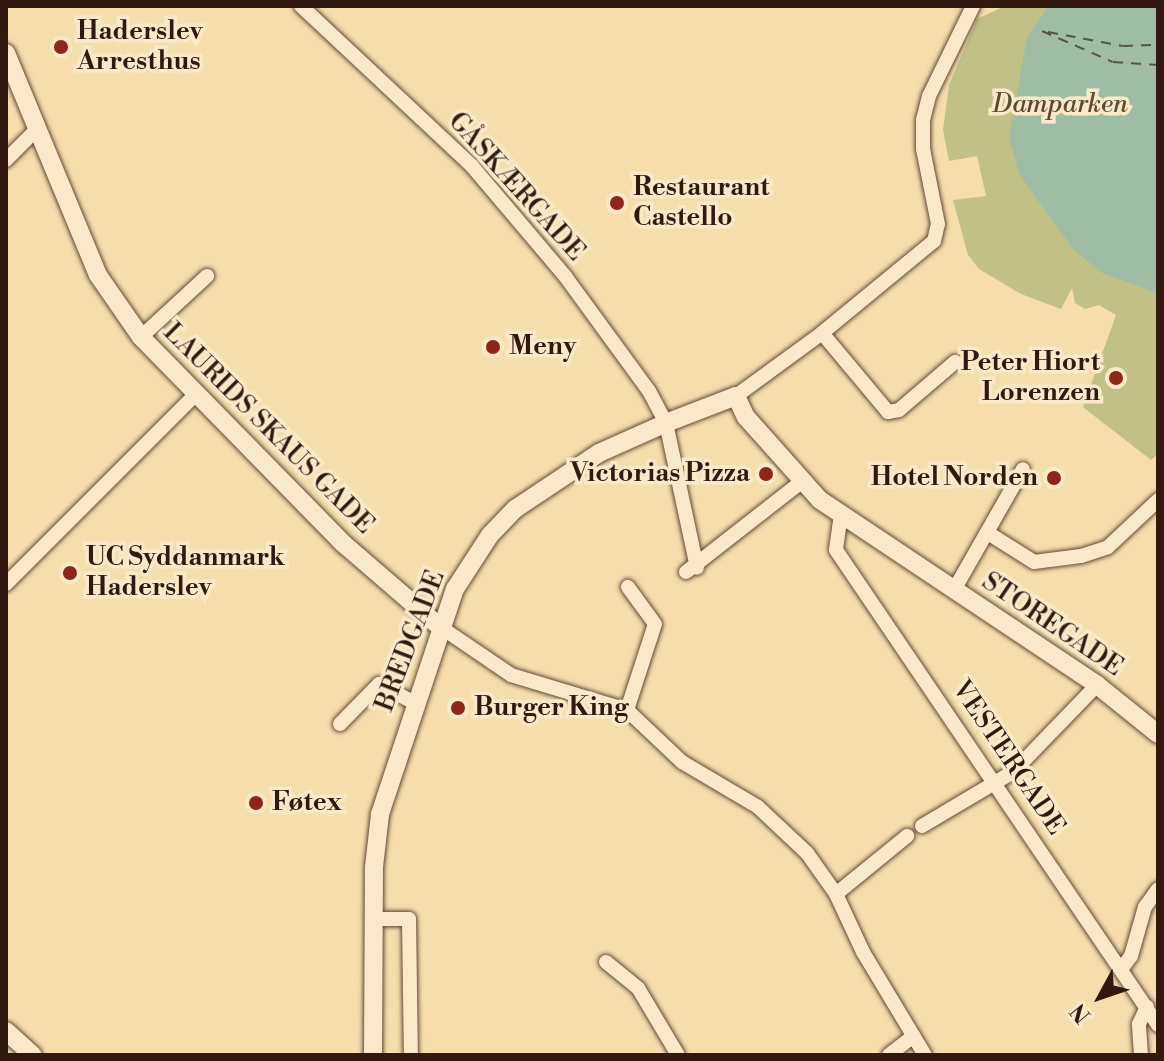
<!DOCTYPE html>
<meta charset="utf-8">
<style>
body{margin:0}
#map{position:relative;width:1164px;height:1061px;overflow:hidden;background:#f6ddac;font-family:"Libre Bodoni",serif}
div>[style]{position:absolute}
.green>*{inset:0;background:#c0c087}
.water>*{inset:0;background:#9ebda4}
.ferry>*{height:2px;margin-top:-1px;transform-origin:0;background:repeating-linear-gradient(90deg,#575243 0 10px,transparent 0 18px)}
.roads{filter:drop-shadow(0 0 2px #624a36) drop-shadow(0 0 2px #624a36)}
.minor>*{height:14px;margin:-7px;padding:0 7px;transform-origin:7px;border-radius:7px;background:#f9e9c9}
.tertiary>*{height:18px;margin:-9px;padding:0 9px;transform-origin:9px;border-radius:9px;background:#f9e9c9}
.dots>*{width:22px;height:22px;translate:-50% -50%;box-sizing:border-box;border:4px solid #f9e9c9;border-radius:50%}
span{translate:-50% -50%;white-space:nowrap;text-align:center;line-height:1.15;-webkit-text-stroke:7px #f9e9c9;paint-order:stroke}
.poi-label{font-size:26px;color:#31190f;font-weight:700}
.left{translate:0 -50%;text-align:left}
.right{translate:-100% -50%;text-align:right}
.park-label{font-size:26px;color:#5c4b33;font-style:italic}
.street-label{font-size:26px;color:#31190f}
.frame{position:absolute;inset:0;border:8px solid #31190f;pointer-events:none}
.north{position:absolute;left:1060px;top:957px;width:80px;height:80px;-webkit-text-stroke:6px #f9e9c9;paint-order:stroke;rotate:230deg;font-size:22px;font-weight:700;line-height:32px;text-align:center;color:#31190f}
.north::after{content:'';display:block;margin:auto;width:28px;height:36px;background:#31190f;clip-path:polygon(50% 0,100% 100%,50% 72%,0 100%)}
</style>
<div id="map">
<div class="green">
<i style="clip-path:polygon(1005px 6px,1158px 6px,1158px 454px,1151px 460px,1083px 407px,1116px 315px,1099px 305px,1085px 309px,1075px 303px,1072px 288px,1061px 309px,1021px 294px,979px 269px,968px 255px,953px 200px,986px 196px,977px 156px,949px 161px,943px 130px,949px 85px,977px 19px)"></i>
</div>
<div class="water">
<i style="clip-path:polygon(1049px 6px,1158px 6px,1158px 293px,1102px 273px,1073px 249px,1019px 174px,1009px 137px,1027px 38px)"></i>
</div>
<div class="ferry">
<i style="left:1042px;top:31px;width:77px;rotate:23.6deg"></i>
<i style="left:1113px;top:62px;width:45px;rotate:3.8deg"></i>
<i style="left:1048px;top:32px;width:76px;rotate:10.6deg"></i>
<i style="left:1123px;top:46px;width:35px;rotate:-2deg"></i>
</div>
<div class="roads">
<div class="minor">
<i style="left:301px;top:6px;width:234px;rotate:43.1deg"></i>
<i style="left:472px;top:166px;width:144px;rotate:49.8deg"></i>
<i style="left:565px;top:276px;width:142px;rotate:53.9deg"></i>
<i style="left:649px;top:391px;width:36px;rotate:62deg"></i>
<i style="left:666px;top:423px;width:148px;rotate:77.9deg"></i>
<i style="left:6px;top:160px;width:44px;rotate:-45deg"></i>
<i style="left:822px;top:333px;width:103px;rotate:50.1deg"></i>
<i style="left:888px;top:412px;width:11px;rotate:-10deg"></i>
<i style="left:899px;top:410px;width:74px;rotate:-40.6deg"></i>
<i style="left:141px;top:337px;width:90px;rotate:-42.7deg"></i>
<i style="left:736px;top:396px;width:107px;rotate:-36.2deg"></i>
<i style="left:822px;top:333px;width:145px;rotate:-39.4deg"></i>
<i style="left:934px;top:241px;width:17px;rotate:-77deg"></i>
<i style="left:938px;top:224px;width:76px;rotate:-101.3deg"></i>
<i style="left:923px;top:149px;width:29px;rotate:-90deg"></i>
<i style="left:923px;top:120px;width:25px;rotate:-76deg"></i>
<i style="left:929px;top:96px;width:100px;rotate:-63.9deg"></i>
<i style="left:841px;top:514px;width:36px;rotate:98deg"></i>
<i style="left:836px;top:550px;width:574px;rotate:55.87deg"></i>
<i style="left:988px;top:533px;width:54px;rotate:32.2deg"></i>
<i style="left:1034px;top:562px;width:47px;rotate:-7.3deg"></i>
<i style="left:1081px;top:556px;width:28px;rotate:-18deg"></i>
<i style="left:1108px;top:547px;width:69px;rotate:-43.2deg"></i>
<i style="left:686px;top:572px;width:146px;rotate:-38deg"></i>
<i style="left:6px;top:584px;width:269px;rotate:-45deg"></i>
<i style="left:954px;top:590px;width:139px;rotate:-60.3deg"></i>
<i style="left:439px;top:626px;width:87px;rotate:34.2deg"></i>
<i style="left:511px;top:675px;width:121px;rotate:16.8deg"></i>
<i style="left:627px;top:710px;width:76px;rotate:43.4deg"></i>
<i style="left:682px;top:762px;width:88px;rotate:30.6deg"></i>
<i style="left:758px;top:807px;width:67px;rotate:43.2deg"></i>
<i style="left:807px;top:853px;width:50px;rotate:54.7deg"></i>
<i style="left:836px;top:894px;width:64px;rotate:65deg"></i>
<i style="left:863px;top:952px;width:120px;rotate:59deg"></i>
<i style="left:627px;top:710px;width:90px;rotate:-72deg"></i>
<i style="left:655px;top:624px;width:46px;rotate:-126.1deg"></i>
<i style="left:340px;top:724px;width:56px;rotate:-45.7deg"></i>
<i style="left:379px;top:684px;width:40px;rotate:28deg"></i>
<i style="left:922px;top:826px;width:106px;rotate:-30.7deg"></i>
<i style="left:1013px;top:772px;width:121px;rotate:-46deg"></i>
<i style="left:836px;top:894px;width:92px;rotate:-39.2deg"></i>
<i style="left:373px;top:919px;width:36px"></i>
<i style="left:409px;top:919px;width:136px;rotate:89.2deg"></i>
<i style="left:606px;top:962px;width:41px;rotate:39.1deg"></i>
<i style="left:638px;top:988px;width:78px;rotate:59.2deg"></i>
<i style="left:1122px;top:968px;width:15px;rotate:-53deg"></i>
<i style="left:1131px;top:956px;width:51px;rotate:-74.1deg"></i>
<i style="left:1145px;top:907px;width:22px;rotate:-54deg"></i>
<i style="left:889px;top:1055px;width:31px;rotate:-38deg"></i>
<i style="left:1141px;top:1055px;width:31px;rotate:-94deg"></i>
<i style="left:1139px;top:1024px;width:19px;rotate:-65deg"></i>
</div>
<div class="tertiary">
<i style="left:6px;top:53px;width:240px;rotate:67.5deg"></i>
<i style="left:98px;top:275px;width:75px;rotate:55.3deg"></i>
<i style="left:141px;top:337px;width:291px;rotate:45.6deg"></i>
<i style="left:345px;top:545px;width:124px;rotate:40.8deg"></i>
<i style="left:6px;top:1031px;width:36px;rotate:42deg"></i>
<i style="left:373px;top:1055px;width:188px;rotate:-89.7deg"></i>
<i style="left:374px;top:867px;width:53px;rotate:-83.5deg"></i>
<i style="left:380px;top:814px;width:237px;rotate:-71.6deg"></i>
<i style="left:455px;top:589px;width:64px;rotate:-57.1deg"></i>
<i style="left:490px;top:535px;width:36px;rotate:-46deg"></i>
<i style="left:515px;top:509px;width:101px;rotate:-33.7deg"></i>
<i style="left:599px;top:453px;width:73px;rotate:-24.1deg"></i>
<i style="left:666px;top:423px;width:75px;rotate:-21.1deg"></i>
<i style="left:736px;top:396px;width:23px;rotate:65deg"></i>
<i style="left:746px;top:417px;width:111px;rotate:48.3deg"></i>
<i style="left:820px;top:500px;width:333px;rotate:33.7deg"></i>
<i style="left:1097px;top:685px;width:78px;rotate:38.8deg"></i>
</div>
</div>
<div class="dots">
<i style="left:61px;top:47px;background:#8f2418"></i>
<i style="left:617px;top:203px;background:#8f2418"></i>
<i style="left:493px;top:347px;background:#8f2418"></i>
<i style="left:1116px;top:378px;background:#8f2418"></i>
<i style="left:766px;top:474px;background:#8f2418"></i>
<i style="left:1054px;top:478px;background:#8f2418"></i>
<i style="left:70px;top:573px;background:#8f2418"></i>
<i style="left:458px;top:708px;background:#8f2418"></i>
<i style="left:256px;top:803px;background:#8f2418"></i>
</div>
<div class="poi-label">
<span class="left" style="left:77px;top:47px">Haderslev<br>Arresthus</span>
<span class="left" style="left:633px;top:203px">Restaurant<br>Castello</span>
<span class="left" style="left:509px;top:347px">Meny</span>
<span class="right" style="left:1100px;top:378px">Peter Hiort<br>Lorenzen</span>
<span class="right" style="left:750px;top:474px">Victorias Pizza</span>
<span class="right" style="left:1038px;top:478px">Hotel Norden</span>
<span class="left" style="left:86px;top:573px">UC Syddanmark<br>Haderslev</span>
<span class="left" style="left:474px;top:708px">Burger King</span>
<span class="left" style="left:272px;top:803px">Føtex</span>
</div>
<div class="park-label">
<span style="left:1060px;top:105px">Damparken</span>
</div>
<div class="street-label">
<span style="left:516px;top:187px;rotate:48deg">GÅSKÆRGADE</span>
<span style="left:268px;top:429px;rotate:45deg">LAURIDS SKAUS GADE</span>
<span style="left:1052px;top:625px;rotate:34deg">STOREGADE</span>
<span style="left:411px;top:641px;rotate:-69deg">BREDGADE</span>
<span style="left:1008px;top:758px;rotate:56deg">VESTERGADE</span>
</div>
<div class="frame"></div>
<div class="north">N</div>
</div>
